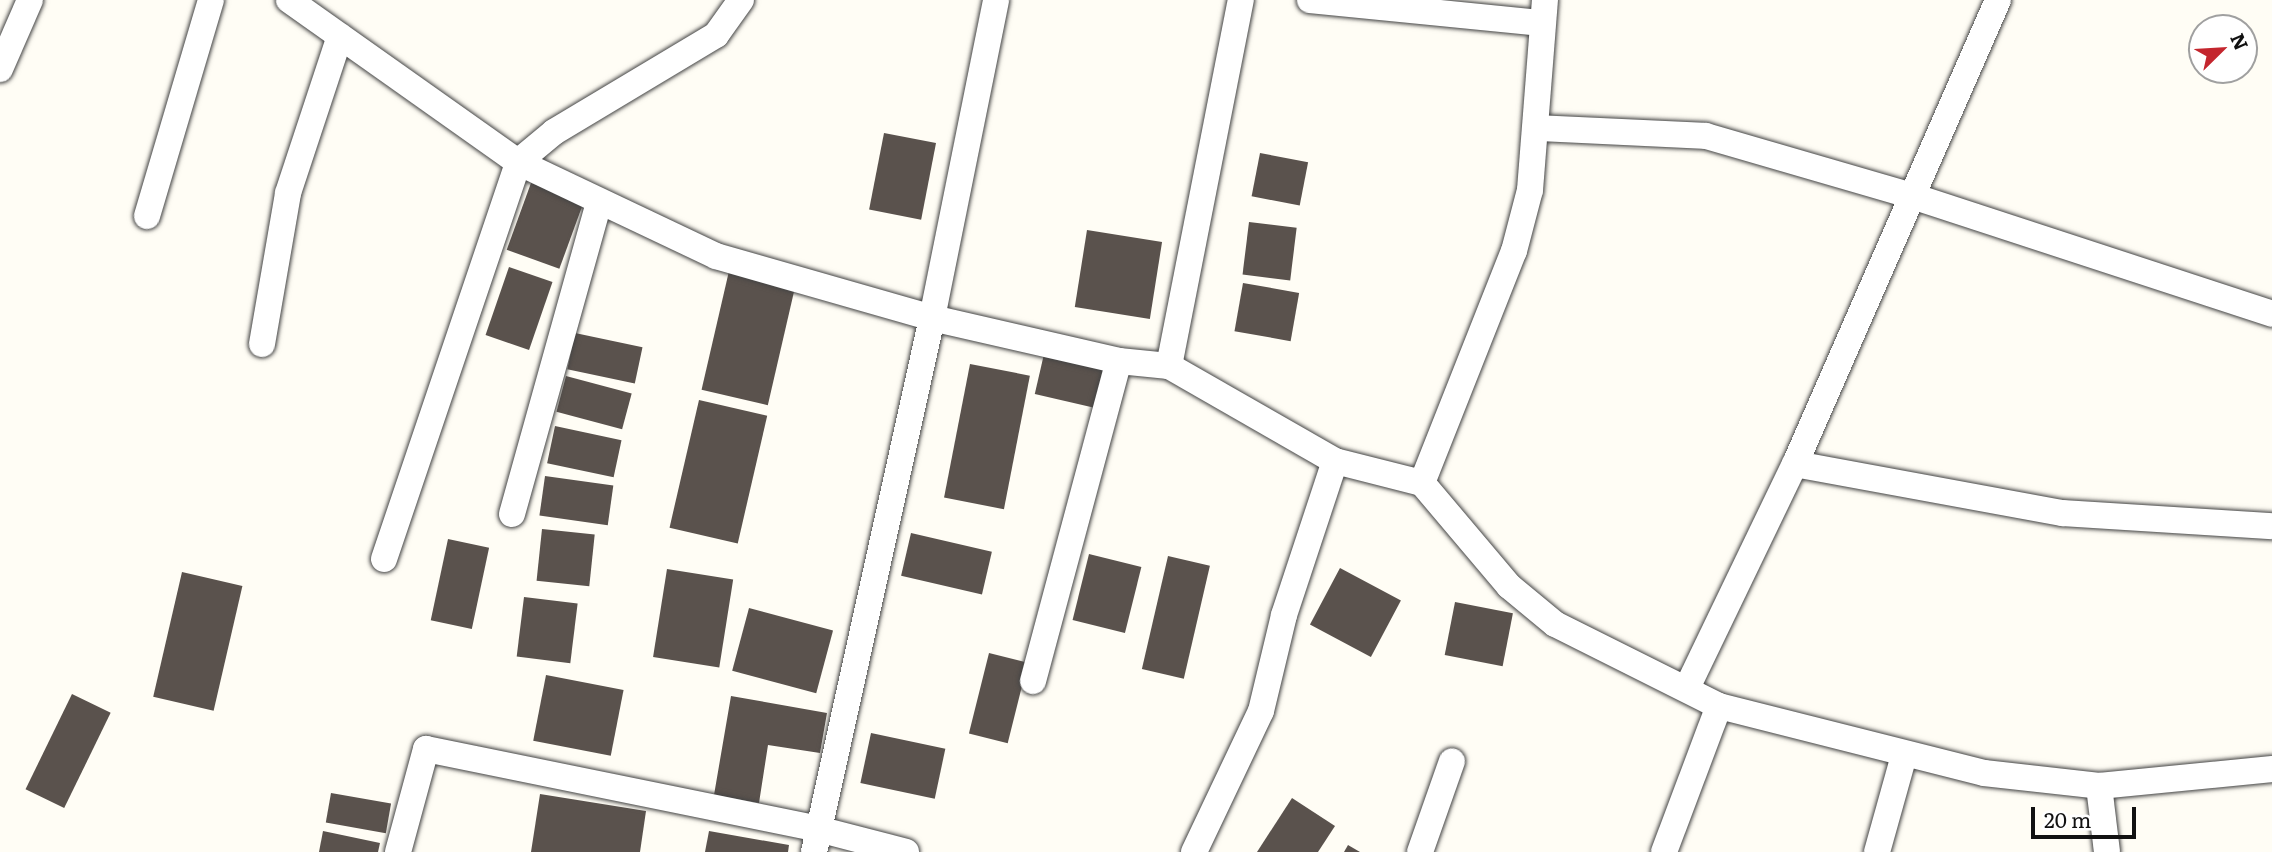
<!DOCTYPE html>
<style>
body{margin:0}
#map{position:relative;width:2272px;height:852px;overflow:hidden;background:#fffdf5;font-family:Literata,serif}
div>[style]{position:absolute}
.building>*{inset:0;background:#5a524d;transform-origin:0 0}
.roads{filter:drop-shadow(0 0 2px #444) drop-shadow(0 0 2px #444)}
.minor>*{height:26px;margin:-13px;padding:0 13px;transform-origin:13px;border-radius:13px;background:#fff}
span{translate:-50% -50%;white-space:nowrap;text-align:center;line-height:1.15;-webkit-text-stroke:7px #fff;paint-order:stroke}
.north{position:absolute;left:2188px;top:14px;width:70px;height:70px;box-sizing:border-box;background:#fff;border:2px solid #a0a0a0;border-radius:50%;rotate:66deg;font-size:19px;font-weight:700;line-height:28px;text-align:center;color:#111}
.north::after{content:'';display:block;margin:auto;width:24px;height:32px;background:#c4262e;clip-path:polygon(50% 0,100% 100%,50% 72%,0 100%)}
.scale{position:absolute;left:2031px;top:807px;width:105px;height:32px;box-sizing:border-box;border:4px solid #111;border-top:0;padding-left:9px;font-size:21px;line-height:24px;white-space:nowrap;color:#111;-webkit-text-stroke:5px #fff;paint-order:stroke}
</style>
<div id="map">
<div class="building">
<i style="left:884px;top:133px;width:53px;height:78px;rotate:11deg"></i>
<i style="left:1260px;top:153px;width:49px;height:44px;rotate:11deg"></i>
<i style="left:531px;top:183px;width:56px;height:71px;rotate:20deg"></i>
<i style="left:1249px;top:222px;width:48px;height:53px;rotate:7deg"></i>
<i style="left:1087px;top:230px;width:76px;height:78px;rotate:9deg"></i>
<i style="left:509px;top:267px;width:46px;height:72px;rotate:19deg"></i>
<i style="left:729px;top:271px;width:68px;height:122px;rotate:13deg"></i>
<i style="left:1243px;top:283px;width:57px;height:49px;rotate:10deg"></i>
<i style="left:575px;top:333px;width:69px;height:37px;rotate:12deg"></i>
<i style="left:1044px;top:354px;width:61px;height:41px;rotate:13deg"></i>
<i style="left:970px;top:364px;width:61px;height:136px;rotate:11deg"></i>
<i style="left:566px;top:376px;width:68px;height:37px;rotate:15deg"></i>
<i style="left:699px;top:400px;width:70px;height:131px;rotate:13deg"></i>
<i style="left:555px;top:426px;width:68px;height:38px;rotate:12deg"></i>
<i style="left:545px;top:476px;width:69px;height:40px;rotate:8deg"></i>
<i style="left:542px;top:529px;width:53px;height:52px;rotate:6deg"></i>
<i style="left:911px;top:533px;width:83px;height:44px;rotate:13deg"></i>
<i style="left:448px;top:539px;width:42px;height:83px;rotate:12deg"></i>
<i style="left:1089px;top:554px;width:54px;height:68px;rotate:14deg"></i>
<i style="left:1168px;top:556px;width:43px;height:116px;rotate:13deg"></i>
<i style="left:1340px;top:568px;width:69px;height:64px;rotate:28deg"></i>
<i style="left:667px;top:569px;width:67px;height:89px;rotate:9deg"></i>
<i style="left:182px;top:572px;width:62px;height:128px;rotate:13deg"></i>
<i style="left:524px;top:597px;width:54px;height:60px;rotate:7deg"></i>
<i style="left:1455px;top:602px;width:59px;height:54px;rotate:11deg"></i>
<i style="left:749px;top:608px;width:87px;height:65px;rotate:15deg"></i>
<i style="left:989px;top:653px;width:40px;height:83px;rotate:14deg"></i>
<i style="left:546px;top:675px;width:79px;height:67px;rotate:11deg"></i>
<i style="left:72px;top:694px;width:43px;height:106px;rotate:26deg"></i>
<i style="clip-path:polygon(731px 696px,827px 713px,820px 753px,768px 745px,759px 803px,714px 795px)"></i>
<i style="left:871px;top:733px;width:76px;height:51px;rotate:12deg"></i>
<i style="left:331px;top:793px;width:61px;height:30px;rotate:10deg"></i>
<i style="clip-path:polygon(540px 794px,646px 811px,640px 852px,531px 852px)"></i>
<i style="clip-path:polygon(1292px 798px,1335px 826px,1318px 852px,1257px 852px)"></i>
<i style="clip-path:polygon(323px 831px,380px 843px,378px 852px,319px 852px)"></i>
<i style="clip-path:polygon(709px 831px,789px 845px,788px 852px,705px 852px)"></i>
<i style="clip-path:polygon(1348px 845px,1360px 852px,1344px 852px)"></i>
</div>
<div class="roads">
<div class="minor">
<i style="left:289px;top:0;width:281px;rotate:35.3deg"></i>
<i style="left:518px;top:162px;width:219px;rotate:25.4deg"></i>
<i style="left:716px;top:256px;width:225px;rotate:16deg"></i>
<i style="left:932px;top:318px;width:192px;rotate:12.9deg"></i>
<i style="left:1119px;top:361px;width:50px;rotate:5.7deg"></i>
<i style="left:1169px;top:366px;width:191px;rotate:29.8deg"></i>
<i style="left:1335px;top:461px;width:90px;rotate:14.2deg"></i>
<i style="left:1422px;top:483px;width:135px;rotate:49.8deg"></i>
<i style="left:1509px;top:586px;width:60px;rotate:39.6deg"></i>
<i style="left:1555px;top:624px;width:183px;rotate:26.6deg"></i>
<i style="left:1719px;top:706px;width:273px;rotate:14.2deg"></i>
<i style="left:1984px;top:773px;width:116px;rotate:6.4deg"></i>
<i style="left:2099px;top:786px;width:174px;rotate:-5.6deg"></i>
<i style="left:1310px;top:0;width:233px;rotate:5.7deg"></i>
<i style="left:0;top:69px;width:75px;rotate:-66.5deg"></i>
<i style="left:1537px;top:128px;width:169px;rotate:2.7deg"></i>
<i style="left:1706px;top:136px;width:215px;rotate:16.2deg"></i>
<i style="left:1912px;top:196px;width:379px;rotate:18.1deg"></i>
<i style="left:147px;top:216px;width:225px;rotate:-73.5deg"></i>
<i style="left:262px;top:344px;width:153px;rotate:-80.2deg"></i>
<i style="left:288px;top:193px;width:165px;rotate:-71.7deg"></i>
<i style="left:1169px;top:366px;width:373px;rotate:-78.9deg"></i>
<i style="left:1795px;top:464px;width:272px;rotate:10.4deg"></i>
<i style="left:2063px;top:513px;width:209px;rotate:3.6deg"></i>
<i style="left:1422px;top:483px;width:250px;rotate:-68.4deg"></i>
<i style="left:1514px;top:251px;width:63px;rotate:-75.3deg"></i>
<i style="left:1530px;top:190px;width:191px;rotate:-85.5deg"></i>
<i style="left:512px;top:514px;width:323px;rotate:-74.4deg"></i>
<i style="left:384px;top:559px;width:419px;rotate:-71.3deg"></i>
<i style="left:518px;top:162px;width:47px;rotate:-39.8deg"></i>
<i style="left:554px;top:132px;width:189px;rotate:-30.9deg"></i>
<i style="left:716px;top:35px;width:43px;rotate:-54.5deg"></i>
<i style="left:1033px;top:681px;width:331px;rotate:-75deg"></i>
<i style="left:1687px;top:688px;width:249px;rotate:-64.3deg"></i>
<i style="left:1795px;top:464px;width:506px;rotate:-66.37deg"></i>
<i style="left:2099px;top:786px;width:66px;rotate:83.1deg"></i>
<i style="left:398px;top:852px;width:107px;rotate:-74.8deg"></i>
<i style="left:426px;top:749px;width:400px;rotate:11.5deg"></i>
<i style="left:818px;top:829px;width:91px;rotate:14.6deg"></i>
<i style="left:814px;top:852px;width:547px;rotate:-77.54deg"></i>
<i style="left:932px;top:318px;width:324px;rotate:-78.6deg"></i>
<i style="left:1194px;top:852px;width:156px;rotate:-64.6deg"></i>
<i style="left:1261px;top:711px;width:99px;rotate:-76.5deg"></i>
<i style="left:1284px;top:615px;width:162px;rotate:-71.7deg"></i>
<i style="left:1420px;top:852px;width:96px;rotate:-70.6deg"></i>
<i style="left:1664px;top:852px;width:156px;rotate:-69.4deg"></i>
<i style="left:1877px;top:852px;width:101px;rotate:-74.4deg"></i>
</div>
</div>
<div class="north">N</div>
<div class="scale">20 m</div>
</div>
